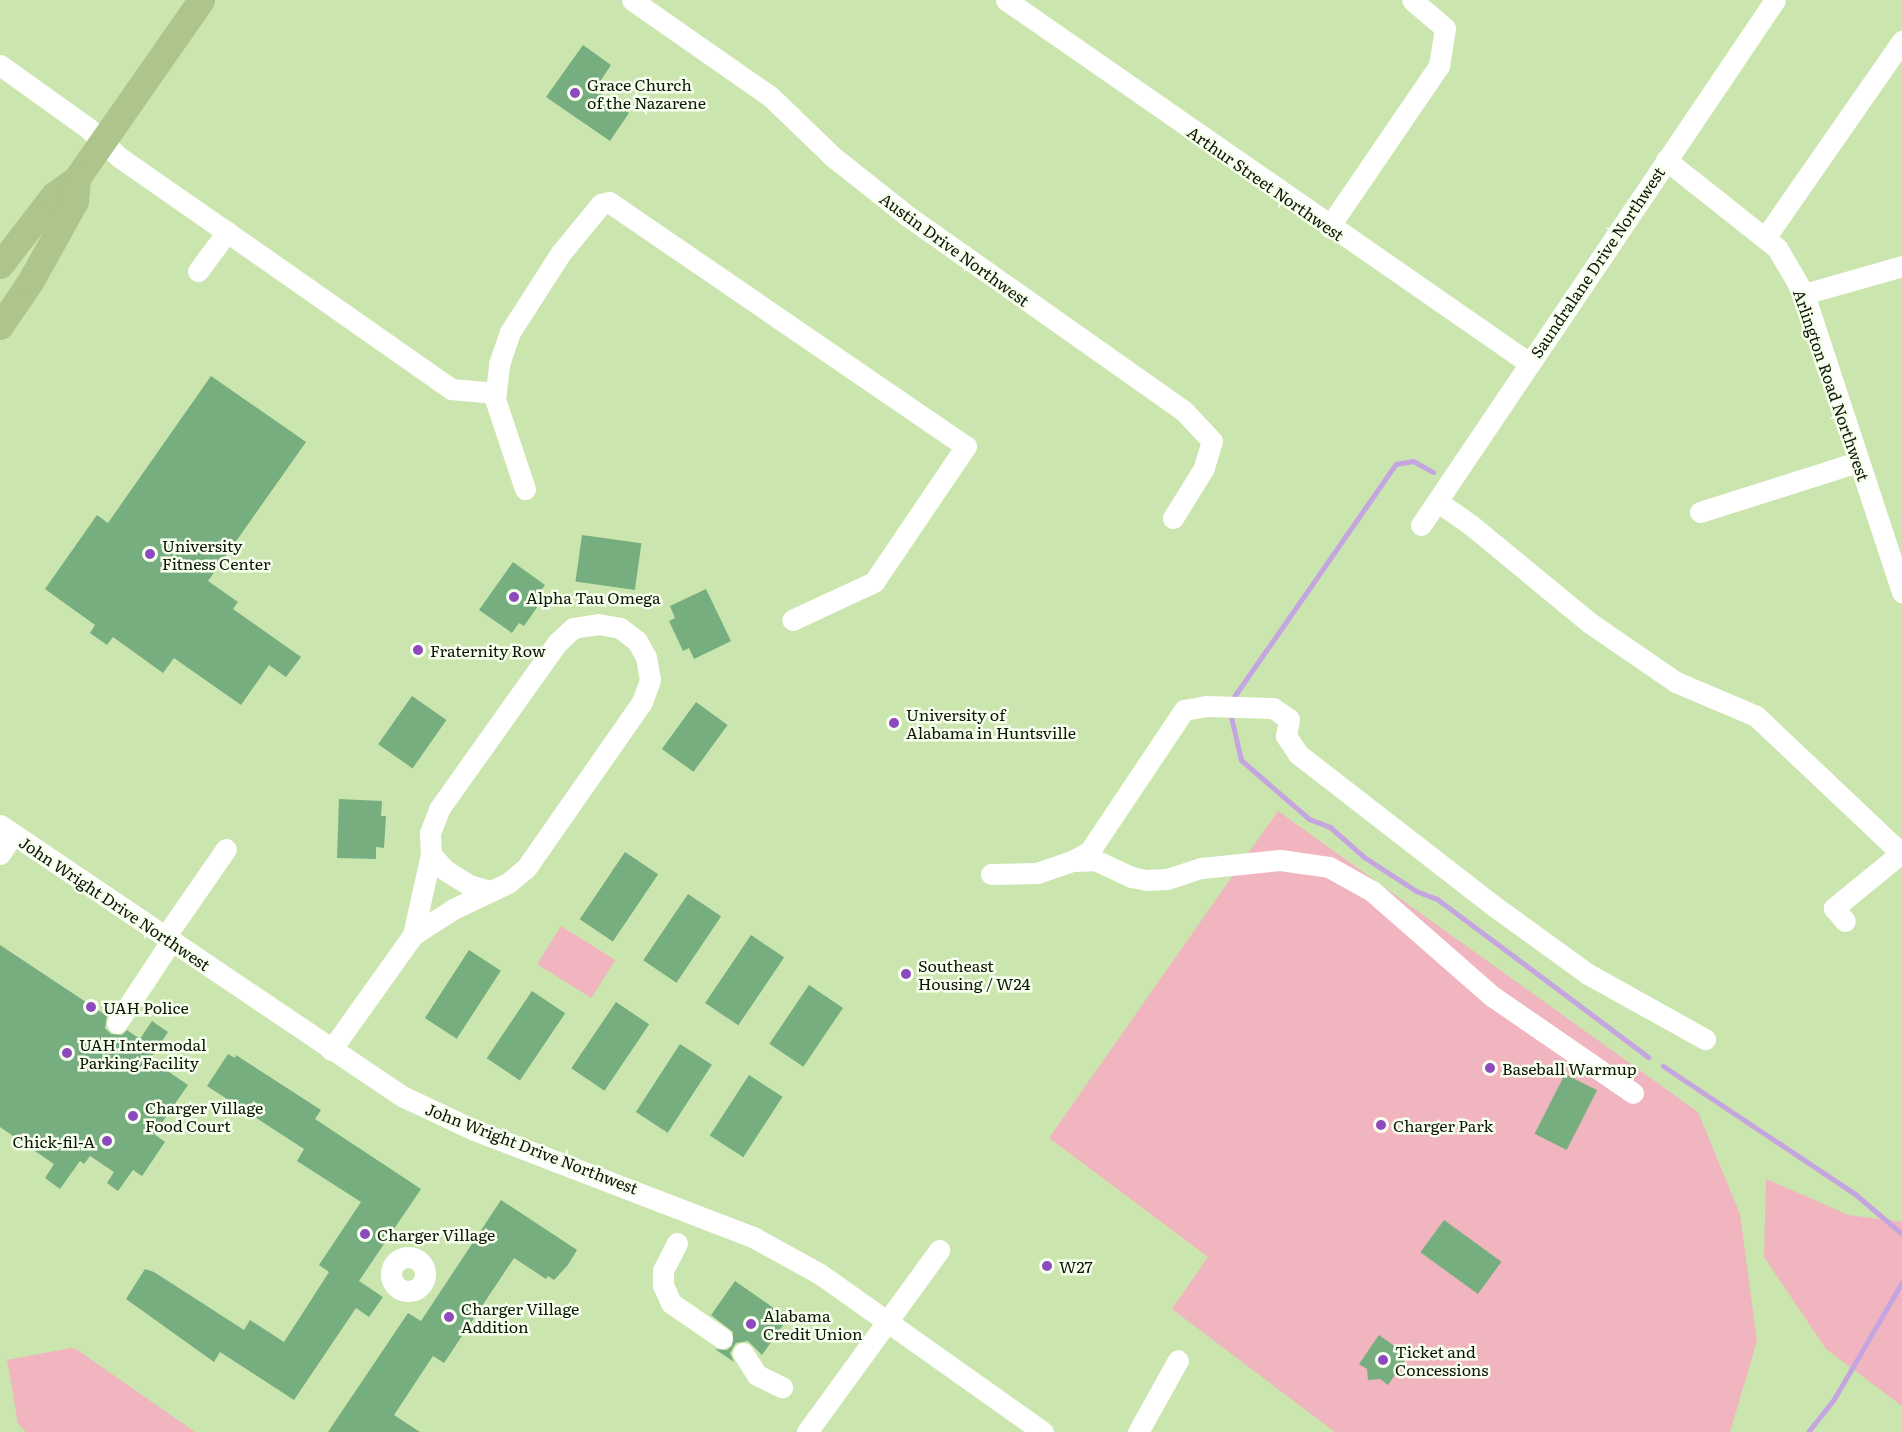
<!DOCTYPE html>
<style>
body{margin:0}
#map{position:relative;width:1902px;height:1432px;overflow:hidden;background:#cbe5ae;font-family:Literata,serif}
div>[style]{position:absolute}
.green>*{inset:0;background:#f0b5be;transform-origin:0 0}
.stream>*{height:5px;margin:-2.5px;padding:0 2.5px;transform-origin:2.5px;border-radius:2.5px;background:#c4a5e0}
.building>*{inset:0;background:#76ae7f;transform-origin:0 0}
.minor>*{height:21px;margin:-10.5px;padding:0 10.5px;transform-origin:10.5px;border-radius:10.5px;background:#fff}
.minor>.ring{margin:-10.5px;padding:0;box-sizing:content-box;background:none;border:21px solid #fff;border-radius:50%}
.major>*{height:27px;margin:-13.5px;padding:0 13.5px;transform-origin:13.5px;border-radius:13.5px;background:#adc58b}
.dots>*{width:16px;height:16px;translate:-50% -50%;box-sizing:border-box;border:3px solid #f7ffee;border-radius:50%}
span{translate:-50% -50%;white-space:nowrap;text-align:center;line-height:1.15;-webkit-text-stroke:5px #f7ffee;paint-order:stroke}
.poi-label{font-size:16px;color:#0d1603}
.left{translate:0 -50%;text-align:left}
.right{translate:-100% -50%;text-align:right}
.street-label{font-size:16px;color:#0d1603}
</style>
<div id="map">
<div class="green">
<i style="clip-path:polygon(1278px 811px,1698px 1112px,1740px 1214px,1757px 1341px,1730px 1432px,1335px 1432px,1172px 1309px,1208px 1257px,1049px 1138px)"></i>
<i style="left:561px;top:926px;width:64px;height:45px;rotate:32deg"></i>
<i style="clip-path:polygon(1766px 1179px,1849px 1215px,1902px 1222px,1902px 1406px,1826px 1349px,1764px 1257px)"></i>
<i style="clip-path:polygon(71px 1348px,76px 1349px,195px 1432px,26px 1432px,18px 1424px,7px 1360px)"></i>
</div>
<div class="stream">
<i style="left:1231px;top:701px;width:289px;rotate:-55.2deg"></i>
<i style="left:1396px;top:464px;width:17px;rotate:-10deg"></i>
<i style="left:1413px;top:461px;width:23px;rotate:29deg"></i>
<i style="left:1231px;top:717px;width:44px;rotate:76.9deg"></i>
<i style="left:1241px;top:760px;width:90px;rotate:40.9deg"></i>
<i style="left:1309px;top:819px;width:22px;rotate:21deg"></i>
<i style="left:1330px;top:827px;width:45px;rotate:41.4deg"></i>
<i style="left:1364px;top:857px;width:62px;rotate:33.2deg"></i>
<i style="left:1416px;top:891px;width:22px;rotate:21deg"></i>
<i style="left:1437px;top:899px;width:264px;rotate:36.8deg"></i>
<i style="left:1663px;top:1066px;width:231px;rotate:33.7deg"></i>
<i style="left:1855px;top:1194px;width:62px;rotate:40.4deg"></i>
<i style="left:1808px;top:1432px;width:42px;rotate:-51.8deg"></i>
<i style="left:1834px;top:1399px;width:135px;rotate:-59.8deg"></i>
</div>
<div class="building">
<i style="clip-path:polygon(583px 45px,611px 65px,595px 89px,629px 113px,610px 141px,546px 97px)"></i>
<i style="clip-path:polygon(211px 376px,306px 442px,208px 581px,238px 602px,233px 609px,301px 657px,286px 677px,269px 665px,241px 705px,174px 658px,163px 673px,113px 637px,107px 645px,90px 633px,95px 625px,45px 589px,97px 515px,108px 523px)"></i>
<i style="left:582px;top:535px;width:60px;height:47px;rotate:8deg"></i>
<i style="clip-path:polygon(513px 562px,545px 585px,538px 595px,543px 599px,524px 626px,519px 623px,512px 633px,479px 610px)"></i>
<i style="clip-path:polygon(706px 589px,731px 641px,694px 659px,689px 648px,683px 651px,669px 621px,675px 618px,670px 606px)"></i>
<i style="left:412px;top:696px;width:42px;height:59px;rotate:35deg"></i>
<i style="left:696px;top:702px;width:39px;height:58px;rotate:36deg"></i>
<i style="clip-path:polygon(339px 799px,382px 801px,381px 816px,386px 816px,384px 848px,376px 847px,376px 859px,337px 858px)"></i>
<i style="left:625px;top:852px;width:40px;height:81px;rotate:34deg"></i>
<i style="left:688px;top:894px;width:40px;height:80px;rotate:34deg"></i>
<i style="left:751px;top:935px;width:40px;height:82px;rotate:34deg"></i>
<i style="clip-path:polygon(0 945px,107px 1016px,105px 1028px,111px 1034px,122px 1035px,127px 1030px,140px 1039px,152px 1021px,168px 1032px,150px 1059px,188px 1085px,154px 1134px,165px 1142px,142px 1176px,133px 1170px,118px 1191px,107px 1183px,114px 1172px,90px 1156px,84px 1164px,80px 1161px,60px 1189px,45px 1178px,54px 1164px,0 1127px)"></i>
<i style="left:469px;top:950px;width:38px;height:81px;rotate:33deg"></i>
<i style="left:809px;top:985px;width:41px;height:71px;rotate:34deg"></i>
<i style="left:532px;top:991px;width:40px;height:81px;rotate:34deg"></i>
<i style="left:616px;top:1002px;width:40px;height:80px;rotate:34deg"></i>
<i style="left:680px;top:1044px;width:38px;height:81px;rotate:33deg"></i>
<i style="clip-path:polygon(228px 1054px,235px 1058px,236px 1055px,321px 1110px,315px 1119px,421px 1189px,359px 1281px,383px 1297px,369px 1317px,356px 1308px,294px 1400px,220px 1352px,214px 1362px,126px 1299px,145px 1269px,154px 1272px,244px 1330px,250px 1320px,284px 1342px,329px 1272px,319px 1265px,361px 1202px,297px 1161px,304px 1149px,207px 1086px)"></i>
<i style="left:1565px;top:1074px;width:36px;height:67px;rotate:27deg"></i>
<i style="left:749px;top:1075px;width:40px;height:72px;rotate:33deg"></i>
<i style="clip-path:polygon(501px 1200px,577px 1250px,568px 1265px,554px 1280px,548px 1276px,546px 1279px,514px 1258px,444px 1363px,433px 1356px,394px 1415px,420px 1432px,328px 1432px,408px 1313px,421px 1321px)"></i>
<i style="left:1444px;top:1220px;width:71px;height:40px;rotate:36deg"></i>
<i style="clip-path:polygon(735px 1281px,788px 1318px,762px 1355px,748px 1341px,736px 1343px,730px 1353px,734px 1362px,715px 1349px,727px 1350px,732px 1346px,733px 1332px,711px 1315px)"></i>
<i style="clip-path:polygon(1379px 1335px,1408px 1356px,1388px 1385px,1380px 1379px,1368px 1380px,1367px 1369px,1359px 1364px)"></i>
</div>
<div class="minor">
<i style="left:632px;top:0;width:169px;rotate:34.9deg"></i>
<i style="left:771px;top:97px;width:85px;rotate:44deg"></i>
<i style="left:832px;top:156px;width:98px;rotate:38.4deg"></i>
<i style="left:909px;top:217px;width:335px;rotate:35.2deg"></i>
<i style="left:1183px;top:410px;width:42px;rotate:46.9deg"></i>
<i style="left:1212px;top:441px;width:28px;rotate:107deg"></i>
<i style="left:1204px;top:468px;width:59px;rotate:121.8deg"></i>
<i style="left:1006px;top:0;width:637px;rotate:34.76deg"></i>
<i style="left:0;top:65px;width:108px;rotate:35.6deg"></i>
<i style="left:88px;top:128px;width:42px;rotate:43.1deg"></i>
<i style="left:119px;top:157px;width:131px;rotate:34.8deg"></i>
<i style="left:1666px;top:160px;width:142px;rotate:38.4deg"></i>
<i style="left:1777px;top:248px;width:53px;rotate:59.6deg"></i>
<i style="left:1804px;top:294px;width:314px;rotate:71.8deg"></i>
<i style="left:1329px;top:227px;width:195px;rotate:-55.7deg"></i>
<i style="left:1439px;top:66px;width:38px;rotate:-81deg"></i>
<i style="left:1445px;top:28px;width:43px;rotate:-139.7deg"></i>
<i style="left:1765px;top:238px;width:240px;rotate:-55.2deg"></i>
<i style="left:198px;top:271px;width:49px;rotate:-53.4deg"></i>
<i style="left:227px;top:232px;width:274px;rotate:35deg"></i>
<i style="left:451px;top:389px;width:45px;rotate:5.1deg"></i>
<i style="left:1804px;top:294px;width:102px;rotate:-15.9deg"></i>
<i style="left:525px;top:489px;width:95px;rotate:-108.4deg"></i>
<i style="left:495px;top:399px;width:35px;rotate:-83deg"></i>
<i style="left:499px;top:364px;width:34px;rotate:-71deg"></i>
<i style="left:510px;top:332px;width:93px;rotate:-57.3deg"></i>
<i style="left:560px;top:254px;width:65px;rotate:-50.6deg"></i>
<i style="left:601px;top:204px;width:8px;rotate:-14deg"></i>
<i style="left:609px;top:202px;width:432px;rotate:34.4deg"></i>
<i style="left:966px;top:446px;width:164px;rotate:124.1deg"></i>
<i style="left:874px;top:582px;width:90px;rotate:155.1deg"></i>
<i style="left:1438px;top:502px;width:40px;rotate:34.9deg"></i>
<i style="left:1471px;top:525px;width:154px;rotate:39.5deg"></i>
<i style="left:1590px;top:623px;width:104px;rotate:34.5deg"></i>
<i style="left:1676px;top:682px;width:87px;rotate:23deg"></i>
<i style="left:1756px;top:716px;width:199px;rotate:43.4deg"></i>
<i style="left:1901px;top:853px;width:87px;rotate:140.6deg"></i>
<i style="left:1834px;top:908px;width:17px;rotate:50deg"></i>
<i style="left:1700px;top:512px;width:166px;rotate:-17.6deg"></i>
<i style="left:1421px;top:525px;width:633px;rotate:-56.01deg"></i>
<i style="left:0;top:825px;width:487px;rotate:34deg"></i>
<i style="left:404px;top:1097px;width:77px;rotate:25.2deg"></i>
<i style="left:474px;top:1130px;width:299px;rotate:21deg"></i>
<i style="left:753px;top:1237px;width:77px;rotate:28.9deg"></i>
<i style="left:820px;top:1274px;width:273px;rotate:35.3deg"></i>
<i style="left:0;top:854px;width:24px;rotate:-57deg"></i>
<i style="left:431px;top:854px;width:21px;rotate:49deg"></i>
<i style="left:445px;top:870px;width:28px;rotate:32deg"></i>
<i style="left:469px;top:885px;width:22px;rotate:16deg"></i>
<i style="left:1072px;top:861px;width:19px;rotate:-28deg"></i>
<i style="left:1089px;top:852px;width:171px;rotate:-56.2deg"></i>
<i style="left:1184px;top:710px;width:22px;rotate:-10deg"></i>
<i style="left:1206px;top:706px;width:67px;rotate:1.7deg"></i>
<i style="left:1273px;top:708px;width:19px;rotate:35deg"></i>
<i style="left:1289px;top:719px;width:17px;rotate:100deg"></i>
<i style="left:1286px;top:736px;width:22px;rotate:56deg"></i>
<i style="left:1298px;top:754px;width:248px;rotate:37.8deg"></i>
<i style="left:1494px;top:906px;width:116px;rotate:35.9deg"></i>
<i style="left:1588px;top:974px;width:134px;rotate:29.1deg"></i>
<i style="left:991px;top:874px;width:46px;rotate:-1.2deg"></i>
<i style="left:1037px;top:873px;width:37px;rotate:-19deg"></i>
<i style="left:1072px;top:861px;width:23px;rotate:-2deg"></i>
<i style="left:1095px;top:860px;width:40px;rotate:25deg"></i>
<i style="left:1131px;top:877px;width:16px;rotate:11deg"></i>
<i style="left:1147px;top:880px;width:20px;rotate:-3deg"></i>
<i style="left:1167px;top:879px;width:36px;rotate:-18deg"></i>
<i style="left:1201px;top:868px;width:79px;rotate:-5.8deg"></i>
<i style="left:1280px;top:860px;width:49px;rotate:8.1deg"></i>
<i style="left:1329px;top:867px;width:49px;rotate:29.2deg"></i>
<i style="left:1372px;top:891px;width:159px;rotate:41.2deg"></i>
<i style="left:1492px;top:996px;width:171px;rotate:34.5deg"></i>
<i style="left:165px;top:937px;width:107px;rotate:-55.3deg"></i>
<i style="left:117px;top:1023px;width:98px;rotate:-56.6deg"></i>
<i style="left:331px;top:1050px;width:141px;rotate:-54.5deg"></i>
<i style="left:413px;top:935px;width:83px;rotate:-77.5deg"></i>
<i style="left:431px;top:854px;width:21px;rotate:-93deg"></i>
<i style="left:430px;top:833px;width:26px;rotate:-69deg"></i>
<i style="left:439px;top:809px;width:204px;rotate:-54.6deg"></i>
<i style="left:557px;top:643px;width:22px;rotate:-43deg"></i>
<i style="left:573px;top:628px;width:25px;rotate:-9deg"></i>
<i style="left:598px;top:624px;width:22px;rotate:10deg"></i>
<i style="left:620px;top:628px;width:21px;rotate:37deg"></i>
<i style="left:637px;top:641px;width:18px;rotate:61deg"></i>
<i style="left:646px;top:657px;width:23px;rotate:80deg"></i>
<i style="left:650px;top:680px;width:23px;rotate:110deg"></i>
<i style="left:642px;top:702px;width:203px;rotate:124.9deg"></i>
<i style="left:526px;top:868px;width:23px;rotate:140deg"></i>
<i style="left:508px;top:883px;width:59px;rotate:154.7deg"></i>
<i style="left:455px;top:908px;width:50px;rotate:147.3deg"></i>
<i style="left:677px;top:1243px;width:30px;rotate:117deg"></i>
<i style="left:663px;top:1270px;width:15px;rotate:90deg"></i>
<i style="left:663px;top:1285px;width:20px;rotate:66deg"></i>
<i style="left:671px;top:1303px;width:62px;rotate:34.5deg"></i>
<i class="ring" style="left:391px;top:1257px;width:13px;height:13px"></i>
<i style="left:743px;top:1353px;width:26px;rotate:58deg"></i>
<i style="left:757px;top:1375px;width:28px;rotate:26deg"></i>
<i style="left:807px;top:1432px;width:225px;rotate:-54deg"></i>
<i style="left:1138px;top:1432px;width:82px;rotate:-60.9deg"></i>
</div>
<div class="major">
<i style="left:0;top:265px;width:88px;rotate:-52.4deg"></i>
<i style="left:54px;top:195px;width:29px;rotate:-36deg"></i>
<i style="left:77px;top:178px;width:217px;rotate:-55.1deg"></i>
<i style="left:0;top:326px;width:53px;rotate:-55.7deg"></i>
<i style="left:30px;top:282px;width:93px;rotate:-60.9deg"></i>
<i style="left:75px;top:201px;width:23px;rotate:-85deg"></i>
</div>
<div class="dots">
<i style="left:575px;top:93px;background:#8d4abe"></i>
<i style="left:150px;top:554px;background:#8d4abe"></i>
<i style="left:514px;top:597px;background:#8d4abe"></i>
<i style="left:418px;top:650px;background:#8d4abe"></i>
<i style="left:894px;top:723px;background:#8d4abe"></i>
<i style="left:906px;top:974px;background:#8d4abe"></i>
<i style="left:91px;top:1007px;background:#8d4abe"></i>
<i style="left:67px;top:1053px;background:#8d4abe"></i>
<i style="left:1490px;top:1068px;background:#8d4abe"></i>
<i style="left:133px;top:1116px;background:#8d4abe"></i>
<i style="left:1381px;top:1125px;background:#8d4abe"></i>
<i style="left:107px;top:1141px;background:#8d4abe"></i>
<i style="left:365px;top:1234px;background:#8d4abe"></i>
<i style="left:1047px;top:1266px;background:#8d4abe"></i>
<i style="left:449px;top:1317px;background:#8d4abe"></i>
<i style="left:751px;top:1324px;background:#8d4abe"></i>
<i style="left:1383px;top:1360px;background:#8d4abe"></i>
</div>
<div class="poi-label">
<span class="left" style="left:587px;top:93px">Grace Church<br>of the Nazarene</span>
<span class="left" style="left:162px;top:554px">University<br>Fitness Center</span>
<span class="left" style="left:526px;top:597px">Alpha Tau Omega</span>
<span class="left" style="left:430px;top:650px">Fraternity Row</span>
<span class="left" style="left:906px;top:723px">University of<br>Alabama in Huntsville</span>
<span class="left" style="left:918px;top:974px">Southeast<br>Housing / W24</span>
<span class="left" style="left:103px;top:1007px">UAH Police</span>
<span class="left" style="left:79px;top:1053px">UAH Intermodal<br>Parking Facility</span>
<span class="left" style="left:1502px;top:1068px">Baseball Warmup</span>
<span class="left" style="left:145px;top:1116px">Charger Village<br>Food Court</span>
<span class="left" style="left:1393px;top:1125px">Charger Park</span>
<span class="right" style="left:95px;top:1141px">Chick-fil-A</span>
<span class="left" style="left:377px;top:1234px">Charger Village</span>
<span class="left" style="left:1059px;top:1266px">W27</span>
<span class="left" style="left:461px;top:1317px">Charger Village<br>Addition</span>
<span class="left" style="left:763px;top:1324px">Alabama<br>Credit Union</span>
<span class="left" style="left:1395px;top:1360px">Ticket and<br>Concessions</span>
</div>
<div class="street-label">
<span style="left:1266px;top:183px;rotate:35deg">Arthur Street Northwest</span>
<span style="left:955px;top:249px;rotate:36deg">Austin Drive Northwest</span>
<span style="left:1597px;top:262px;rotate:-56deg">Saundralane Drive Northwest</span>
<span style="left:1832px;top:385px;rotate:71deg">Arlington Road Northwest</span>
<span style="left:115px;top:903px;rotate:34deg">John Wright Drive Northwest</span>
<span style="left:532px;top:1148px;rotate:21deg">John Wright Drive Northwest</span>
</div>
</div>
